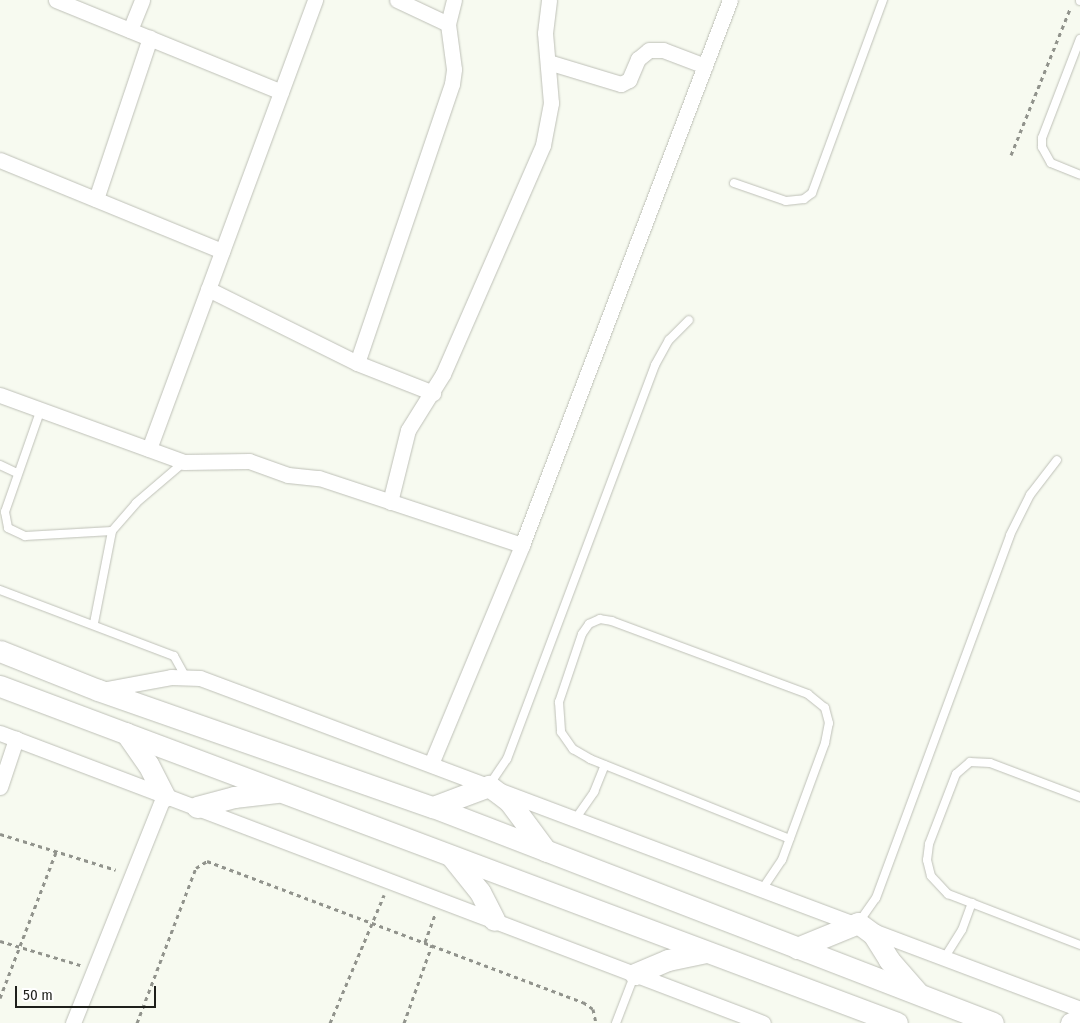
<!DOCTYPE html>
<style>
body{margin:0}
#map{position:relative;width:1080px;height:1023px;overflow:hidden;background:#f7faf0;font-family:"Fira Sans Condensed",sans-serif}
div>[style]{position:absolute}
.path>*{height:3px;margin-top:-1.5px;transform-origin:0;background:repeating-linear-gradient(90deg,#91938c 0 4px,transparent 0 8px)}
.roads{filter:drop-shadow(0 0 1px #bec0b7) drop-shadow(0 0 1px #bec0b7)}
.service>*{height:8px;margin:-4px;padding:0 4px;transform-origin:4px;border-radius:4px;background:#fff}
.minor>*{height:15px;margin:-7.5px;padding:0 7.5px;transform-origin:7.5px;border-radius:7.5px;background:#fff}
.secondary>*{height:21px;margin:-10.5px;padding:0 10.5px;transform-origin:10.5px;border-radius:10.5px;background:#fff}
span{translate:-50% -50%;white-space:nowrap;text-align:center;line-height:1.15;-webkit-text-stroke:4px #fff;paint-order:stroke}
.scale{position:absolute;left:15px;top:986px;width:141px;height:22px;box-sizing:border-box;border:2px solid #1e1f1b;border-top:0;padding-left:6px;font-size:15px;line-height:18px;white-space:nowrap;color:#1e1f1b;-webkit-text-stroke:4px #fff;paint-order:stroke}
</style>
<div id="map">
<div class="path">
<i style="left:1011px;top:155px;width:157px;rotate:-68deg"></i>
<i style="left:0;top:834px;width:121px;rotate:17.2deg"></i>
<i style="left:0;top:941px;width:84px;rotate:16.7deg"></i>
<i style="left:425px;top:942px;width:29px;rotate:-70deg"></i>
<i style="left:0;top:998px;width:156px;rotate:-69deg"></i>
<i style="left:137px;top:1023px;width:166px;rotate:-69.2deg"></i>
<i style="left:196px;top:868px;width:13px;rotate:-32deg"></i>
<i style="left:207px;top:861px;width:402px;rotate:20.6deg"></i>
<i style="left:583px;top:1002px;width:12px;rotate:35deg"></i>
<i style="left:593px;top:1009px;width:14px;rotate:78deg"></i>
<i style="left:330px;top:1023px;width:139px;rotate:-67.1deg"></i>
<i style="left:404px;top:1023px;width:83px;rotate:-70.3deg"></i>
</div>
<div class="roads">
<div class="service">
<i style="left:1080px;top:0;width:1px;rotate:90deg"></i>
<i style="left:1080px;top:39px;width:106px;rotate:111deg"></i>
<i style="left:1042px;top:138px;width:9px;rotate:90deg"></i>
<i style="left:1042px;top:147px;width:18px;rotate:61deg"></i>
<i style="left:1051px;top:163px;width:31px;rotate:22deg"></i>
<i style="left:734px;top:183px;width:55px;rotate:19.1deg"></i>
<i style="left:786px;top:201px;width:18px;rotate:-6deg"></i>
<i style="left:804px;top:199px;width:10px;rotate:-37deg"></i>
<i style="left:812px;top:193px;width:206px;rotate:-69.8deg"></i>
<i style="left:41px;top:409px;width:109px;rotate:109.3deg"></i>
<i style="left:5px;top:512px;width:16px;rotate:79deg"></i>
<i style="left:8px;top:528px;width:19px;rotate:25deg"></i>
<i style="left:25px;top:536px;width:87px;rotate:-3.3deg"></i>
<i style="left:0;top:465px;width:19px;rotate:25deg"></i>
<i style="left:0;top:590px;width:186px;rotate:20.8deg"></i>
<i style="left:174px;top:656px;width:23px;rotate:61deg"></i>
<i style="left:94px;top:623px;width:94px;rotate:-78.9deg"></i>
<i style="left:112px;top:531px;width:37px;rotate:-49deg"></i>
<i style="left:136px;top:503px;width:63px;rotate:-40.5deg"></i>
<i style="left:490px;top:784px;width:30px;rotate:-56deg"></i>
<i style="left:507px;top:759px;width:421px;rotate:-69.4deg"></i>
<i style="left:655px;top:365px;width:29px;rotate:-61deg"></i>
<i style="left:669px;top:340px;width:28px;rotate:-45deg"></i>
<i style="left:1080px;top:797px;width:96px;rotate:-159.3deg"></i>
<i style="left:990px;top:763px;width:20px;rotate:-177deg"></i>
<i style="left:970px;top:762px;width:18px;rotate:139deg"></i>
<i style="left:956px;top:774px;width:75px;rotate:111.1deg"></i>
<i style="left:929px;top:844px;width:16px;rotate:97deg"></i>
<i style="left:927px;top:860px;width:16px;rotate:76deg"></i>
<i style="left:931px;top:876px;width:25px;rotate:47deg"></i>
<i style="left:948px;top:894px;width:142px;rotate:21.1deg"></i>
<i style="left:576px;top:818px;width:32px;rotate:-55deg"></i>
<i style="left:594px;top:792px;width:29px;rotate:-68deg"></i>
<i style="left:763px;top:888px;width:34px;rotate:-56deg"></i>
<i style="left:782px;top:860px;width:125px;rotate:-69.8deg"></i>
<i style="left:825px;top:743px;width:20px;rotate:-79deg"></i>
<i style="left:829px;top:723px;width:16px;rotate:-105deg"></i>
<i style="left:825px;top:708px;width:22px;rotate:-141deg"></i>
<i style="left:808px;top:694px;width:209px;rotate:-159.6deg"></i>
<i style="left:612px;top:621px;width:12px;rotate:-171deg"></i>
<i style="left:600px;top:619px;width:12px;rotate:156deg"></i>
<i style="left:589px;top:624px;width:12px;rotate:125deg"></i>
<i style="left:582px;top:634px;width:72px;rotate:108.7deg"></i>
<i style="left:559px;top:702px;width:30px;rotate:86deg"></i>
<i style="left:561px;top:732px;width:21px;rotate:55deg"></i>
<i style="left:573px;top:749px;width:20px;rotate:30deg"></i>
<i style="left:590px;top:759px;width:215px;rotate:21.8deg"></i>
<i style="left:859px;top:922px;width:29px;rotate:-55deg"></i>
<i style="left:876px;top:898px;width:387px;rotate:-69.7deg"></i>
<i style="left:1010px;top:535px;width:45px;rotate:-63.4deg"></i>
<i style="left:1030px;top:495px;width:44px;rotate:-52.4deg"></i>
<i style="left:945px;top:957px;width:32px;rotate:-58deg"></i>
<i style="left:962px;top:930px;width:29px;rotate:-70deg"></i>
<i style="left:616px;top:1023px;width:50px;rotate:-69deg"></i>
</div>
<div class="minor">
<i style="left:56px;top:0;width:243px;rotate:22.2deg"></i>
<i style="left:397px;top:0;width:56px;rotate:25.2deg"></i>
<i style="left:130px;top:30px;width:32px;rotate:-68deg"></i>
<i style="left:548px;top:62px;width:76px;rotate:16.8deg"></i>
<i style="left:621px;top:84px;width:9px;rotate:-27deg"></i>
<i style="left:629px;top:80px;width:23px;rotate:-67deg"></i>
<i style="left:638px;top:59px;width:14px;rotate:-39deg"></i>
<i style="left:649px;top:50px;width:14px"></i>
<i style="left:663px;top:50px;width:45px;rotate:20.9deg"></i>
<i style="left:0;top:160px;width:240px;rotate:22.3deg"></i>
<i style="left:96px;top:199px;width:170px;rotate:-71.5deg"></i>
<i style="left:208px;top:289px;width:166px;rotate:26.4deg"></i>
<i style="left:357px;top:363px;width:82px;rotate:21.5deg"></i>
<i style="left:357px;top:363px;width:295px;rotate:-71.2deg"></i>
<i style="left:452px;top:84px;width:15px;rotate:-82deg"></i>
<i style="left:454px;top:69px;width:45px;rotate:-97.6deg"></i>
<i style="left:448px;top:24px;width:25px;rotate:-76deg"></i>
<i style="left:0;top:395px;width:196px;rotate:20deg"></i>
<i style="left:184px;top:462px;width:65px;rotate:-0.9deg"></i>
<i style="left:249px;top:461px;width:41px;rotate:19.7deg"></i>
<i style="left:288px;top:475px;width:31px;rotate:6deg"></i>
<i style="left:319px;top:478px;width:214px;rotate:18.3deg"></i>
<i style="left:149px;top:449px;width:479px;rotate:-69.7deg"></i>
<i style="left:390px;top:502px;width:74px;rotate:-76deg"></i>
<i style="left:408px;top:430px;width:66px;rotate:-58deg"></i>
<i style="left:443px;top:374px;width:250px;rotate:-66.4deg"></i>
<i style="left:543px;top:145px;width:43px;rotate:-79.2deg"></i>
<i style="left:551px;top:103px;width:70px;rotate:-94.9deg"></i>
<i style="left:545px;top:33px;width:33px;rotate:-83deg"></i>
<i style="left:101px;top:690px;width:71px;rotate:-10.5deg"></i>
<i style="left:171px;top:677px;width:29px;rotate:2deg"></i>
<i style="left:200px;top:678px;width:940px;rotate:20.61deg"></i>
<i style="left:0;top:733px;width:816px;rotate:20.81deg"></i>
<i style="left:431px;top:764px;width:237px;rotate:-67.4deg"></i>
<i style="left:522px;top:545px;width:583px;rotate:-69.11deg"></i>
<i style="left:0;top:787px;width:51px;rotate:-71.6deg"></i>
<i style="left:73px;top:1023px;width:245px;rotate:-68.2deg"></i>
</div>
<div class="secondary">
<i style="left:0;top:651px;width:105px;rotate:21.7deg"></i>
<i style="left:98px;top:690px;width:355px;rotate:19.3deg"></i>
<i style="left:433px;top:807px;width:600px;rotate:21.09deg"></i>
<i style="left:0;top:686px;width:958px;rotate:20.59deg"></i>
<i style="left:126px;top:733px;width:38px;rotate:55deg"></i>
<i style="left:148px;top:764px;width:36px;rotate:63deg"></i>
<i style="left:197px;top:807px;width:38px;rotate:-15deg"></i>
<i style="left:234px;top:797px;width:43px;rotate:-6.6deg"></i>
<i style="left:433px;top:807px;width:60px;rotate:-20.6deg"></i>
<i style="left:489px;top:786px;width:25px;rotate:37deg"></i>
<i style="left:509px;top:801px;width:62px;rotate:53.5deg"></i>
<i style="left:451px;top:856px;width:46px;rotate:51.1deg"></i>
<i style="left:480px;top:892px;width:31px;rotate:63deg"></i>
<i style="left:797px;top:948px;width:66px;rotate:-22.3deg"></i>
<i style="left:858px;top:923px;width:19px;rotate:36deg"></i>
<i style="left:873px;top:934px;width:31px;rotate:58deg"></i>
<i style="left:889px;top:960px;width:44px;rotate:48.7deg"></i>
<i style="left:635px;top:974px;width:36px;rotate:-23deg"></i>
<i style="left:668px;top:960px;width:39px;rotate:-12deg"></i>
<i style="left:1071px;top:1023px;width:9px;rotate:-18deg"></i>
</div>
</div>
<div class="scale">50 m</div>
</div>
